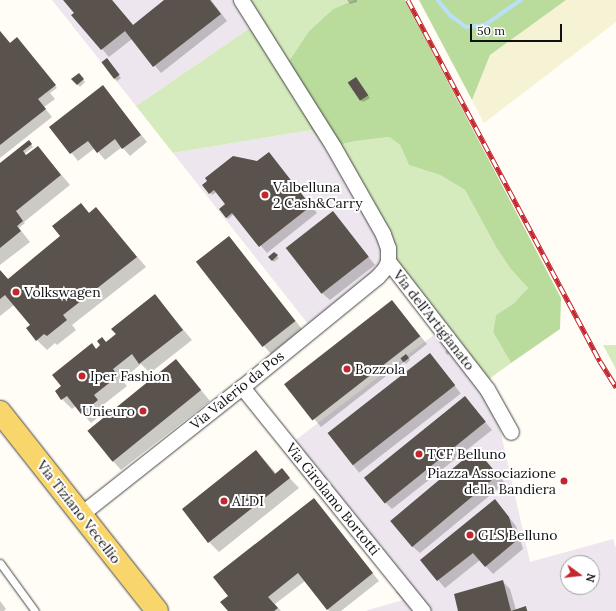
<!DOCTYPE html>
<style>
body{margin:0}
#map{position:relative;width:616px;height:611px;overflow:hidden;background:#fffdf5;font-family:Lora,serif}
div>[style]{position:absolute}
.industrial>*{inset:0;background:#eee6ef}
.farmland>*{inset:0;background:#f6f3d4}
.green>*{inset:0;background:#d5ebbd}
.forest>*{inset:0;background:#b9dc9c}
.shadow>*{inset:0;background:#0003;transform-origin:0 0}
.stream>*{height:3.5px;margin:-1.75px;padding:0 1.75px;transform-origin:1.75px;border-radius:1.75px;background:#b9e0f7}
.building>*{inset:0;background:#5a524d;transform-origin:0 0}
.roads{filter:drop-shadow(0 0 1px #444) drop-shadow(0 0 1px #444)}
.service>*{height:7px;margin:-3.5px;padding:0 3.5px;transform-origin:3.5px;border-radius:3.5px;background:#fff}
.minor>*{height:15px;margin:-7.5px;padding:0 7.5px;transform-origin:7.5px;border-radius:7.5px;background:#fff}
.primary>*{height:22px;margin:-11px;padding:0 11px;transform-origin:11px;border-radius:11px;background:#f9d66b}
.rail>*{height:4.5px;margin-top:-2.25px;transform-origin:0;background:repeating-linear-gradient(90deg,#fff 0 9px,#c4262e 0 18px);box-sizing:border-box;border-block:1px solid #c4262e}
.dots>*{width:11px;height:11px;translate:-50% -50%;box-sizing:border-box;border:2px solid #fff;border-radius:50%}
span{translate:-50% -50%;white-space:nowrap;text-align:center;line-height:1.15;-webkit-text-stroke:4px #fff;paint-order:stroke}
.poi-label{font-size:14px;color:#111}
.left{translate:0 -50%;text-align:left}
.right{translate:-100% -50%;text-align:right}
.street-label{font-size:14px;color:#111}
.north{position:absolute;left:560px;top:555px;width:40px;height:40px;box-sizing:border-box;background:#fff;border:1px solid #a0a0a0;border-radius:50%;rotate:105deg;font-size:11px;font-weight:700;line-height:16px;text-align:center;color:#111}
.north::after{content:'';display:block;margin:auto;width:14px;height:18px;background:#c4262e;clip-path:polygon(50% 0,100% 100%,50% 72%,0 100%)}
.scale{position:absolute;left:470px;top:24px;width:92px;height:18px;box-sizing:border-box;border:2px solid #111;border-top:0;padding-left:5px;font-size:12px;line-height:14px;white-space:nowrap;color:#111;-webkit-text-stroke:3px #fff;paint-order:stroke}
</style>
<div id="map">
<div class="industrial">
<i style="clip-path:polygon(52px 0,233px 0,250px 28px,136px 106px)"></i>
<i style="clip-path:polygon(312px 130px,351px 185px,394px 260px,308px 324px,173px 153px)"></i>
<i style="clip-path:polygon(evenodd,443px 328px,499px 425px,530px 562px,613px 539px,616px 548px,616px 611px,365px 611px,413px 597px,289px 445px,443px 328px,568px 563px,592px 563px,592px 587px,568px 587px,568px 563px)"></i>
</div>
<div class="farmland">
<i style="clip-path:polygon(566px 0,616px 0,616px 22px,484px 123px,472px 100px,490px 55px)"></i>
</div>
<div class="green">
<i style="clip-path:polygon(233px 0,354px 0,333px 9px,309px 31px,281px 73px,312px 130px,173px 153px,136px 106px,250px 28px)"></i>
<i style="clip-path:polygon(389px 137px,400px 145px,409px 165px,440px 175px,465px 190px,496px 247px,510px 268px,528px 288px,514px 303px,496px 315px,493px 332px,511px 363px,485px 382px,394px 260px,351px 185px,325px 148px,356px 141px)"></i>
<i style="clip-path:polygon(603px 345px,616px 345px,616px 369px)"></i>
</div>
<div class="forest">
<i style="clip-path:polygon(354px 0,405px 0,561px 298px,560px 329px,511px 363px,493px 332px,496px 315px,514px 303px,528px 288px,510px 268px,496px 247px,465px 190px,440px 175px,409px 165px,400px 145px,389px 137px,356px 141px,325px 148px,312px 130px,281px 73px,309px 31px,333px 9px)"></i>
<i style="clip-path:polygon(419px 0,566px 0,490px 55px,472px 100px)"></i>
</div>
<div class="shadow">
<i style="clip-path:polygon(64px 0,112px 0,134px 26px,166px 0,211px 0,227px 21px,161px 73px,132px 39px,109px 57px,73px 15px,75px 13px)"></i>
<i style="clip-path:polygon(347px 0,357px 0,357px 2px,350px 4px)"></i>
<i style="clip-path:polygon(0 31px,10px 43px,17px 38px,57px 88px,50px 93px,55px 99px,44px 107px,52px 117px,0 158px)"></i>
<i style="clip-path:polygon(109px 62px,121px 78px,117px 81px,115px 79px)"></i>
<i style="clip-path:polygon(79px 74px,85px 82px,80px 87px,73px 79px)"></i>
<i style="clip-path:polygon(358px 81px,370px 98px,363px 102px,361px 100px)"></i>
<i style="clip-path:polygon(103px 87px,147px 142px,130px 156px,122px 147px,105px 160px,95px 148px,78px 161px,51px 127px)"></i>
<i style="clip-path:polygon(31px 144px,33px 147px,24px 154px,26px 156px,38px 147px,70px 185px,24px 222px,25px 223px,19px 228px,30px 242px,0 265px,0 164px)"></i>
<i style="clip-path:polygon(269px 153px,317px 213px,267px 253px,234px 214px,228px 219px,226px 217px,226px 204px,217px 192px,212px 195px,203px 185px,257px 162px)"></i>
<i style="clip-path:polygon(81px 204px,89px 213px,96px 208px,146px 267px,72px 325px,76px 330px,57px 345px,55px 343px,47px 350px,37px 340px,31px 325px,14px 305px,0 316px,0 271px,9px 280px,62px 236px)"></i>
<i style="clip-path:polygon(333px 213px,375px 265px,330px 300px,322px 293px)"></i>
<i style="clip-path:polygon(229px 237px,302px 329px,271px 354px,264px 346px)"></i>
<i style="clip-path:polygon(274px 253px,279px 258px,274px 262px,270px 257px)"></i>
<i style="clip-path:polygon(155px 296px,192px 340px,150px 373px,141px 364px,122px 380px,127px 386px,103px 405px,107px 410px,91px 423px,76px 406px,72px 409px,62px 399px,62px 386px,92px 345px,97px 350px,106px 343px)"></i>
<i style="clip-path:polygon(392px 302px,427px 344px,409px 358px,410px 360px,406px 364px,404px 362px,321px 427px,286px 385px)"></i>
<i style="left:447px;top:350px;width:4px;height:3px;rotate:45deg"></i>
<i style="left:430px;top:354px;width:50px;height:129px;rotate:52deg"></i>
<i style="clip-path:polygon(176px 360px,210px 401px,121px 470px,112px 460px)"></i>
<i style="clip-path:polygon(465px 398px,492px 430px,392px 509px,385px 502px)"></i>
<i style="clip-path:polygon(476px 450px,505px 483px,420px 553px,412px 546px)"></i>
<i style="clip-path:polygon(256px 451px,277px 474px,282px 470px,299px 488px,219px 552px,209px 542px)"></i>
<i style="clip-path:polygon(313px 499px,379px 581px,341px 611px,329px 611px,305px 581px,275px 604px,281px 611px,229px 611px,229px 596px)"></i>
<i style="clip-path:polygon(495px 500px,516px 526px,523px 549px,493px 574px,480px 560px,445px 588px,438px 580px)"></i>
<i style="clip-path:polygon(502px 581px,510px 589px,516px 610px,526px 608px,528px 611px,459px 611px)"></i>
<i style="clip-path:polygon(400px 589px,407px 599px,404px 601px,396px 592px)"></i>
<i style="clip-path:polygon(0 601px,6px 609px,4px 611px,0 611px)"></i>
</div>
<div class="stream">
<i style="left:438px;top:0;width:21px;rotate:51deg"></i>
<i style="left:451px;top:16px;width:19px;rotate:35deg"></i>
<i style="left:467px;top:27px;width:18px;rotate:-6deg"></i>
<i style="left:485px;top:25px;width:44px;rotate:-34.8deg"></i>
</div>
<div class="building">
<i style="clip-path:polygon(63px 0,112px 0,133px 25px,164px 0,210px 0,221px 14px,153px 67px,125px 31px,101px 50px,71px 15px,74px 13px)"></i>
<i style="clip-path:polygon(0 31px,10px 43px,17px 37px,56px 85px,38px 99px,46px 109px,0 145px)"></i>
<i style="left:107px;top:58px;width:21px;height:7px;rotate:53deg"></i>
<i style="clip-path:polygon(79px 73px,84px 79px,77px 85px,71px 79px)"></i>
<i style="left:356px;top:77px;width:22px;height:10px;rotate:56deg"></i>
<i style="clip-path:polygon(103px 85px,141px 135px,122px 149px,115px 139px,97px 153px,88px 141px,70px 154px,49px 127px)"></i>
<i style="clip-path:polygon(29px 140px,32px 144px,23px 151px,26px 155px,38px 146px,61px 175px,16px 211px,23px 221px,17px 226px,21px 231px,0 248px,0 163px)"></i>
<i style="clip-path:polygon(269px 152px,311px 206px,259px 247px,232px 213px,226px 218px,219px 209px,225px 204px,214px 190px,209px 194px,202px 185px,207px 181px,205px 178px,233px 156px,257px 161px)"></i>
<i style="clip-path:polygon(81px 203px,89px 213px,96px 207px,137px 257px,63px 315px,67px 320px,47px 336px,44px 334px,36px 341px,26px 328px,30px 325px,5px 295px,0 299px,0 270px,8px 279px,60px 236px,52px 226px)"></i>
<i style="left:333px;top:211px;width:58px;height:60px;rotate:52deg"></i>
<i style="left:229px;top:236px;width:108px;height:42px;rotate:52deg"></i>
<i style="clip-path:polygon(274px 252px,278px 255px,272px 261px,268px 257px)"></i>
<i style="clip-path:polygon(155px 294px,183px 330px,139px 364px,132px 354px,113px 369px,118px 376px,94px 395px,98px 400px,81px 414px,67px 396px,61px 400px,55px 391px,61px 386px,52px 375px,92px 343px,96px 349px,100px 345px,97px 341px,102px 337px,106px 342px,116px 334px,111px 329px)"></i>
<i style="left:392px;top:300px;width:46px;height:137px;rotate:52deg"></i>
<i style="left:430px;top:353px;width:41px;height:130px;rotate:52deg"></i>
<i style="left:406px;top:354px;width:5px;height:7px;rotate:53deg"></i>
<i style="left:176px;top:359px;width:40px;height:114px;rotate:51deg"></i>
<i style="left:465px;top:396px;width:33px;height:130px;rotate:51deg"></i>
<i style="left:476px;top:449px;width:34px;height:112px;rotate:50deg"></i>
<i style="clip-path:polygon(256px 450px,275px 474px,282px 468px,290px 478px,208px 543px,182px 509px)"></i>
<i style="clip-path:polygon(314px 498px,373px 573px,327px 610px,298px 573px,268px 597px,278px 608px,274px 611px,228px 611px,220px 602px,228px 596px,213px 577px)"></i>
<i style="clip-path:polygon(495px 499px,509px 517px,516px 541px,485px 567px,473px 553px,437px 581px,420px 560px)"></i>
<i style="clip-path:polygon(503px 580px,511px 611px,458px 611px,454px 594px)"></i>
<i style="clip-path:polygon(526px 606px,527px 611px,511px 611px)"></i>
</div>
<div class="roads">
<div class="service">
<i style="left:0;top:563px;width:59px;rotate:53.9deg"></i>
</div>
<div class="minor">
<i style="left:388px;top:261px;width:162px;rotate:52.3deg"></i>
<i style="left:487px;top:389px;width:49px;rotate:60.8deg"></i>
<i style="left:242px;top:387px;width:288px;rotate:51.1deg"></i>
<i style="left:81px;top:514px;width:205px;rotate:-38.3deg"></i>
<i style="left:242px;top:387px;width:174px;rotate:-39.2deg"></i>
<i style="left:377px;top:277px;width:12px;rotate:-48deg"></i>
<i style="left:385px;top:268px;width:8px;rotate:-67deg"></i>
<i style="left:388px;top:261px;width:13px;rotate:-90deg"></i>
<i style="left:388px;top:248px;width:15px;rotate:-110deg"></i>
<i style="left:383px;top:234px;width:101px;rotate:-119.6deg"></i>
<i style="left:333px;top:146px;width:173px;rotate:-122.2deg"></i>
</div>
<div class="primary">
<i style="left:0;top:412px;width:253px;rotate:51.7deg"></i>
</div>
</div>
<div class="rail">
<i style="left:408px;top:0;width:409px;rotate:62deg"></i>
<i style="left:600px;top:361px;width:31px;rotate:58deg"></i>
</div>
<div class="dots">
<i style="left:265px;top:195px;background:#c4262e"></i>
<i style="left:16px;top:292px;background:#c4262e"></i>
<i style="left:347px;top:369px;background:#c4262e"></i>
<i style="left:82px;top:376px;background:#c4262e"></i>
<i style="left:143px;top:411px;background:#c4262e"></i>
<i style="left:419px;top:454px;background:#c4262e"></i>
<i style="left:564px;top:481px;background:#c4262e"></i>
<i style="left:224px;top:501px;background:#c4262e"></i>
<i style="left:470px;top:535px;background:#c4262e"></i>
</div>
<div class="poi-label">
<span class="left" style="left:273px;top:195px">Valbelluna<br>2 Cash&amp;Carry</span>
<span class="left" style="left:24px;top:292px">Volkswagen</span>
<span class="left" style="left:355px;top:369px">Bozzola</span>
<span class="left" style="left:90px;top:376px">Iper Fashion</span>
<span class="right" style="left:135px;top:411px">Unieuro</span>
<span class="left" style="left:427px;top:454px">TCF Belluno</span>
<span class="right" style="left:556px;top:481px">Piazza Associazione<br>della Bandiera</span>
<span class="left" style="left:232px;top:501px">ALDI</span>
<span class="left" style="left:478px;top:535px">GLS Belluno</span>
</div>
<div class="street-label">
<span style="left:434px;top:320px;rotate:52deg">Via dell'Artigianato</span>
<span style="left:237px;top:390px;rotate:-39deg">Via Valerio da Pos</span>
<span style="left:333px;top:499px;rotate:51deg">Via Girolamo Bortotti</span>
<span style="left:79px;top:512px;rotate:52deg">Via Tiziano Vecellio</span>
</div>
<div class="north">N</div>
<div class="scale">50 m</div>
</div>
